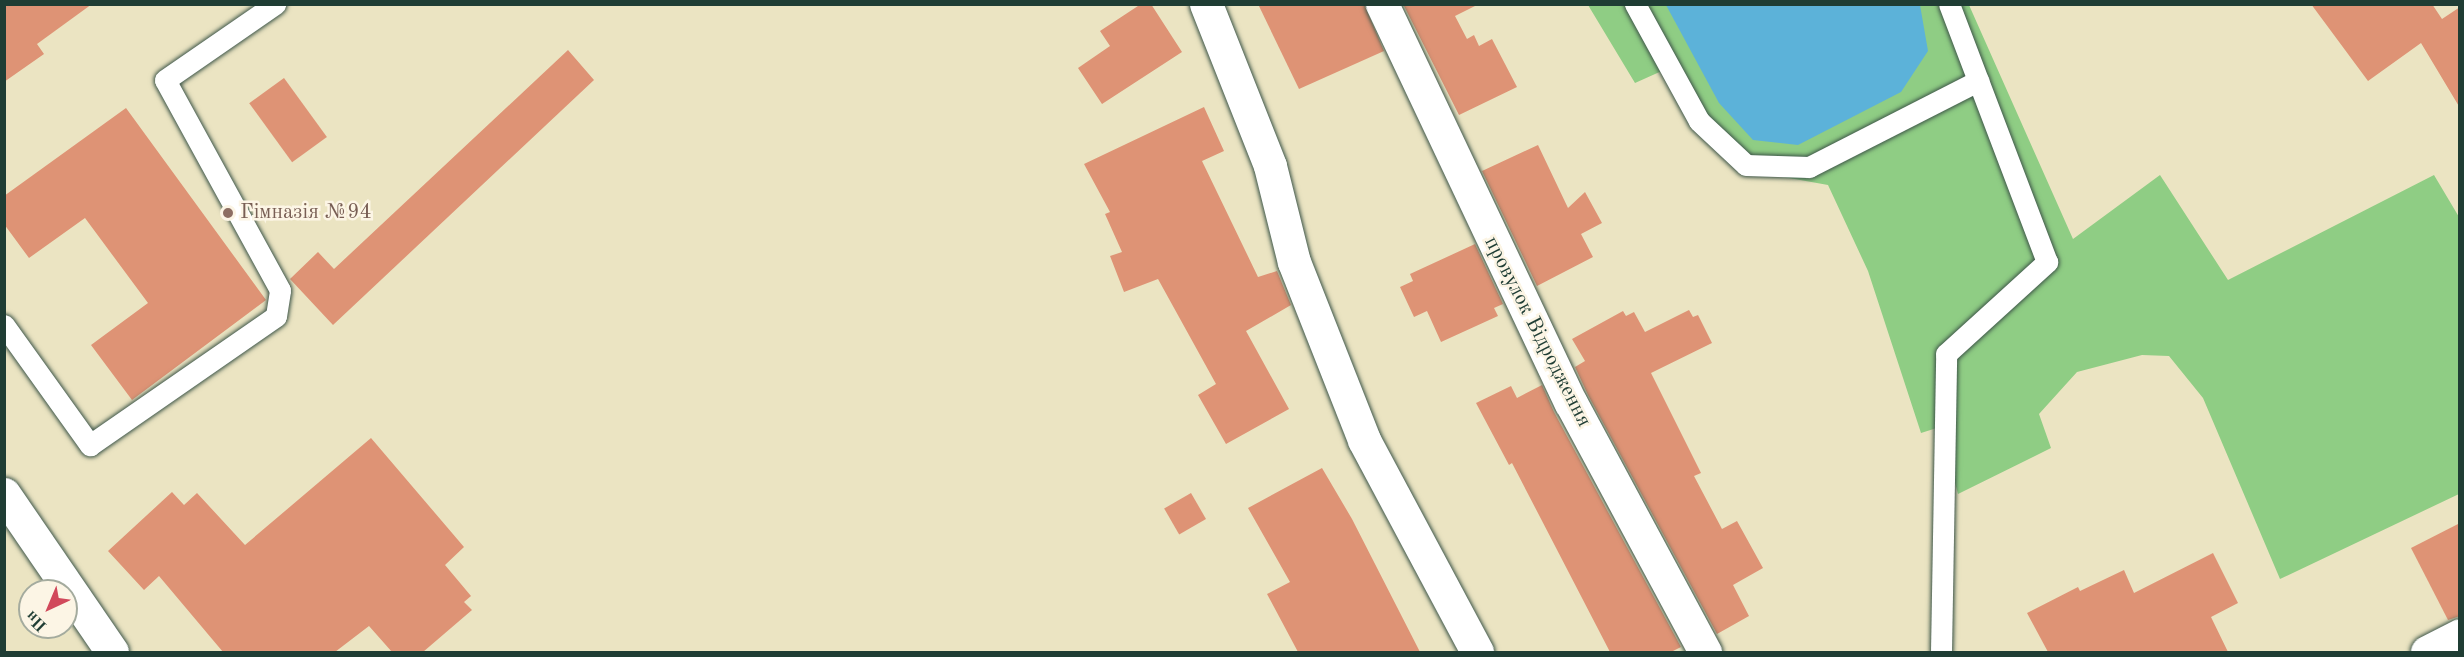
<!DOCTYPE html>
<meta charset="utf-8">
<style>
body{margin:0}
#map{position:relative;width:2464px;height:657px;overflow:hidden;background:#ebe4c2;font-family:"Old Standard TT",serif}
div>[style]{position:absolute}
.green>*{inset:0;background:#8fcd84}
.water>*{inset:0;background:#5cb2d9}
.building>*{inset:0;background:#de9375;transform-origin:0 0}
.roads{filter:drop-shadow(0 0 2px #3e5649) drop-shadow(0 0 2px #3e5649)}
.lane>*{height:21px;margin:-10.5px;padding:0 10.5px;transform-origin:10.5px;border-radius:10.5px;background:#fff}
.street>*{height:33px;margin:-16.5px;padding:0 16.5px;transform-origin:16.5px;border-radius:16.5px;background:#fff}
.secondary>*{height:33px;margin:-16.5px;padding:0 16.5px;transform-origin:16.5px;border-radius:16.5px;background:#fff}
.dots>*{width:16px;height:16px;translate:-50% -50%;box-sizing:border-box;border:3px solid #fcf5e5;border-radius:50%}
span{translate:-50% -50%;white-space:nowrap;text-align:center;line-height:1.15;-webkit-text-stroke:5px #fcf5e5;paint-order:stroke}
.education-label{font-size:21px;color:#785e54}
.left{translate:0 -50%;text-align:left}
.street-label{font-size:21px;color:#1f3d34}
.frame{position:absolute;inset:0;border:6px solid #1f3d34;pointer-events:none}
.north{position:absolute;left:18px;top:579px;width:60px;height:60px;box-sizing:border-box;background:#fcf5e5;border:2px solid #a4ab9e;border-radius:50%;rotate:224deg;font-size:16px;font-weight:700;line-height:24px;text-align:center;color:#1f3d34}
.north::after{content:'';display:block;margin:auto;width:21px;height:27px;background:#d1495b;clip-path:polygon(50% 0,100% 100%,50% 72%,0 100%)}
</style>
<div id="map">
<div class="green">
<i style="clip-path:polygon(1588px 5px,1969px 5px,2073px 239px,2160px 175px,2228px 280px,2434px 175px,2459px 217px,2459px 494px,2280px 579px,2203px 398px,2169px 356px,2142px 355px,2077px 372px,2039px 414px,2051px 448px,1958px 494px,1940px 427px,1921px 433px,1868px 271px,1828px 185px,1740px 169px,1664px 70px,1635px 83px)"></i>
</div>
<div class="water">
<i style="clip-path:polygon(1666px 5px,1920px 5px,1928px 51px,1901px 92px,1798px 145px,1753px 140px,1719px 103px)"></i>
</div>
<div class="building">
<i style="clip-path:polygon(4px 4px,92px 4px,37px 44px,44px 54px,4px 82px)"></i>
<i style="clip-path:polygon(1141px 4px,1151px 4px,1182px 52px,1102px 104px,1078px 68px,1110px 46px,1100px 31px)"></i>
<i style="clip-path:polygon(1258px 4px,1364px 4px,1384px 51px,1299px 89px)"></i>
<i style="clip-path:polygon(1403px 4px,1479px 4px,1455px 16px,1467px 39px,1474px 35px,1479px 46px,1492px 39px,1517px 87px,1459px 115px)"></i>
<i style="clip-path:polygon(2311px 4px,2432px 4px,2442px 19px,2460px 7px,2460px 108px,2421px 43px,2368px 81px)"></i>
<i style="clip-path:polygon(568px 50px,594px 80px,333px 325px,290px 279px,318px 252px,334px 269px)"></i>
<i style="left:284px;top:78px;width:73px;height:43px;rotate:54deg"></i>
<i style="clip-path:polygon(1204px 107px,1224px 151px,1202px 161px,1258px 277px,1277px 271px,1291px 305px,1246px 331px,1289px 409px,1226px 444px,1198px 395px,1216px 384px,1158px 279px,1124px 292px,1110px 256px,1122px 252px,1105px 214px,1110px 212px,1084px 164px)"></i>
<i style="clip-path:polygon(126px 108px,266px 300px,132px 400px,91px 345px,148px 303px,85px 218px,29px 258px,4px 224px,4px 196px)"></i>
<i style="clip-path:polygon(1538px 145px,1568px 208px,1585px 192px,1602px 223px,1581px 234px,1593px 257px,1537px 286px,1482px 171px)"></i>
<i style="clip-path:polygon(1475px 244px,1503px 304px,1494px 308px,1498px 316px,1441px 342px,1427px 311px,1414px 317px,1400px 287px,1413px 281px,1410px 274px)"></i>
<i style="clip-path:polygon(1689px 310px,1693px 317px,1698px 315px,1712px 343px,1651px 373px,1701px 473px,1694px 476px,1722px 529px,1737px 521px,1763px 568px,1733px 585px,1749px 616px,1717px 634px,1588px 395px,1575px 367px,1585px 361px,1572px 339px,1623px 311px,1626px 316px,1634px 312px,1645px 332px)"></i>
<i style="clip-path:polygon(1542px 385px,1554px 412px,1681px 647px,1671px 652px,1610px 652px,1512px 463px,1509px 465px,1476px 403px,1511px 386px,1517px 398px)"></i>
<i style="clip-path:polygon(371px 438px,464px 547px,445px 565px,471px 596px,464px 602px,472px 610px,423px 652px,392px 652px,369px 626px,335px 652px,223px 652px,159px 576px,144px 590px,108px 551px,172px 492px,184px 505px,197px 493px,245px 545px)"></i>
<i style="clip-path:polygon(1322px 468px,1352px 519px,1420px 652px,1298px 652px,1267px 594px,1290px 582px,1248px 508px)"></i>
<i style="left:1191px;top:493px;width:30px;height:31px;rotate:60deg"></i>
<i style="clip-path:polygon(2460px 523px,2460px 616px,2448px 620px,2411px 548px)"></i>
<i style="clip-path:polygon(2213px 553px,2238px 603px,2211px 617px,2228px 652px,2048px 652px,2027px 613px,2078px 587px,2080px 591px,2124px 570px,2134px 593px)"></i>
</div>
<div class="roads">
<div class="lane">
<i style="left:1635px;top:4px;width:133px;rotate:61.3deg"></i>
<i style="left:1699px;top:121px;width:64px;rotate:43.1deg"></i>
<i style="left:1746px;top:165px;width:63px;rotate:1.8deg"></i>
<i style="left:1809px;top:167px;width:190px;rotate:-27deg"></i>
<i style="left:4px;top:325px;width:148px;rotate:54.4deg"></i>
<i style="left:90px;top:445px;width:226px;rotate:-34.7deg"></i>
<i style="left:276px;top:316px;width:26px;rotate:-81deg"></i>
<i style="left:280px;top:290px;width:239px;rotate:-118.7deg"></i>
<i style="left:165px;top:80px;width:134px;rotate:-34.6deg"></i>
<i style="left:1941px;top:652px;width:298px;rotate:-89deg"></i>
<i style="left:1946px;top:354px;width:137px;rotate:-42.3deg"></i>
<i style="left:2047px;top:262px;width:276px;rotate:-110.8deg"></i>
</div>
<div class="street">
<i style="left:1206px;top:4px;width:174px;rotate:68.4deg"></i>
<i style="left:1270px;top:166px;width:99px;rotate:76deg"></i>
<i style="left:1294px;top:262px;width:191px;rotate:68.5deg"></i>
<i style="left:1364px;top:440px;width:240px;rotate:61.9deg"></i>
<i style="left:1382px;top:4px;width:441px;rotate:64.7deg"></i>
<i style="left:1571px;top:403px;width:283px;rotate:61.7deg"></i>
<i style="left:2427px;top:652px;width:37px;rotate:-27deg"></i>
</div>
<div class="secondary">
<i style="left:4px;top:494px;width:191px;rotate:55.6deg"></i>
</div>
</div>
<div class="dots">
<i style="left:228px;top:213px;background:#8d6e63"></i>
</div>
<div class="education-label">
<span class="left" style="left:240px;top:213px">Гімназія №94</span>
</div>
<div class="street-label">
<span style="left:1537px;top:332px;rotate:63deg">провулок Відродження</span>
</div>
<div class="frame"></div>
<div class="north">Пн</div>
</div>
